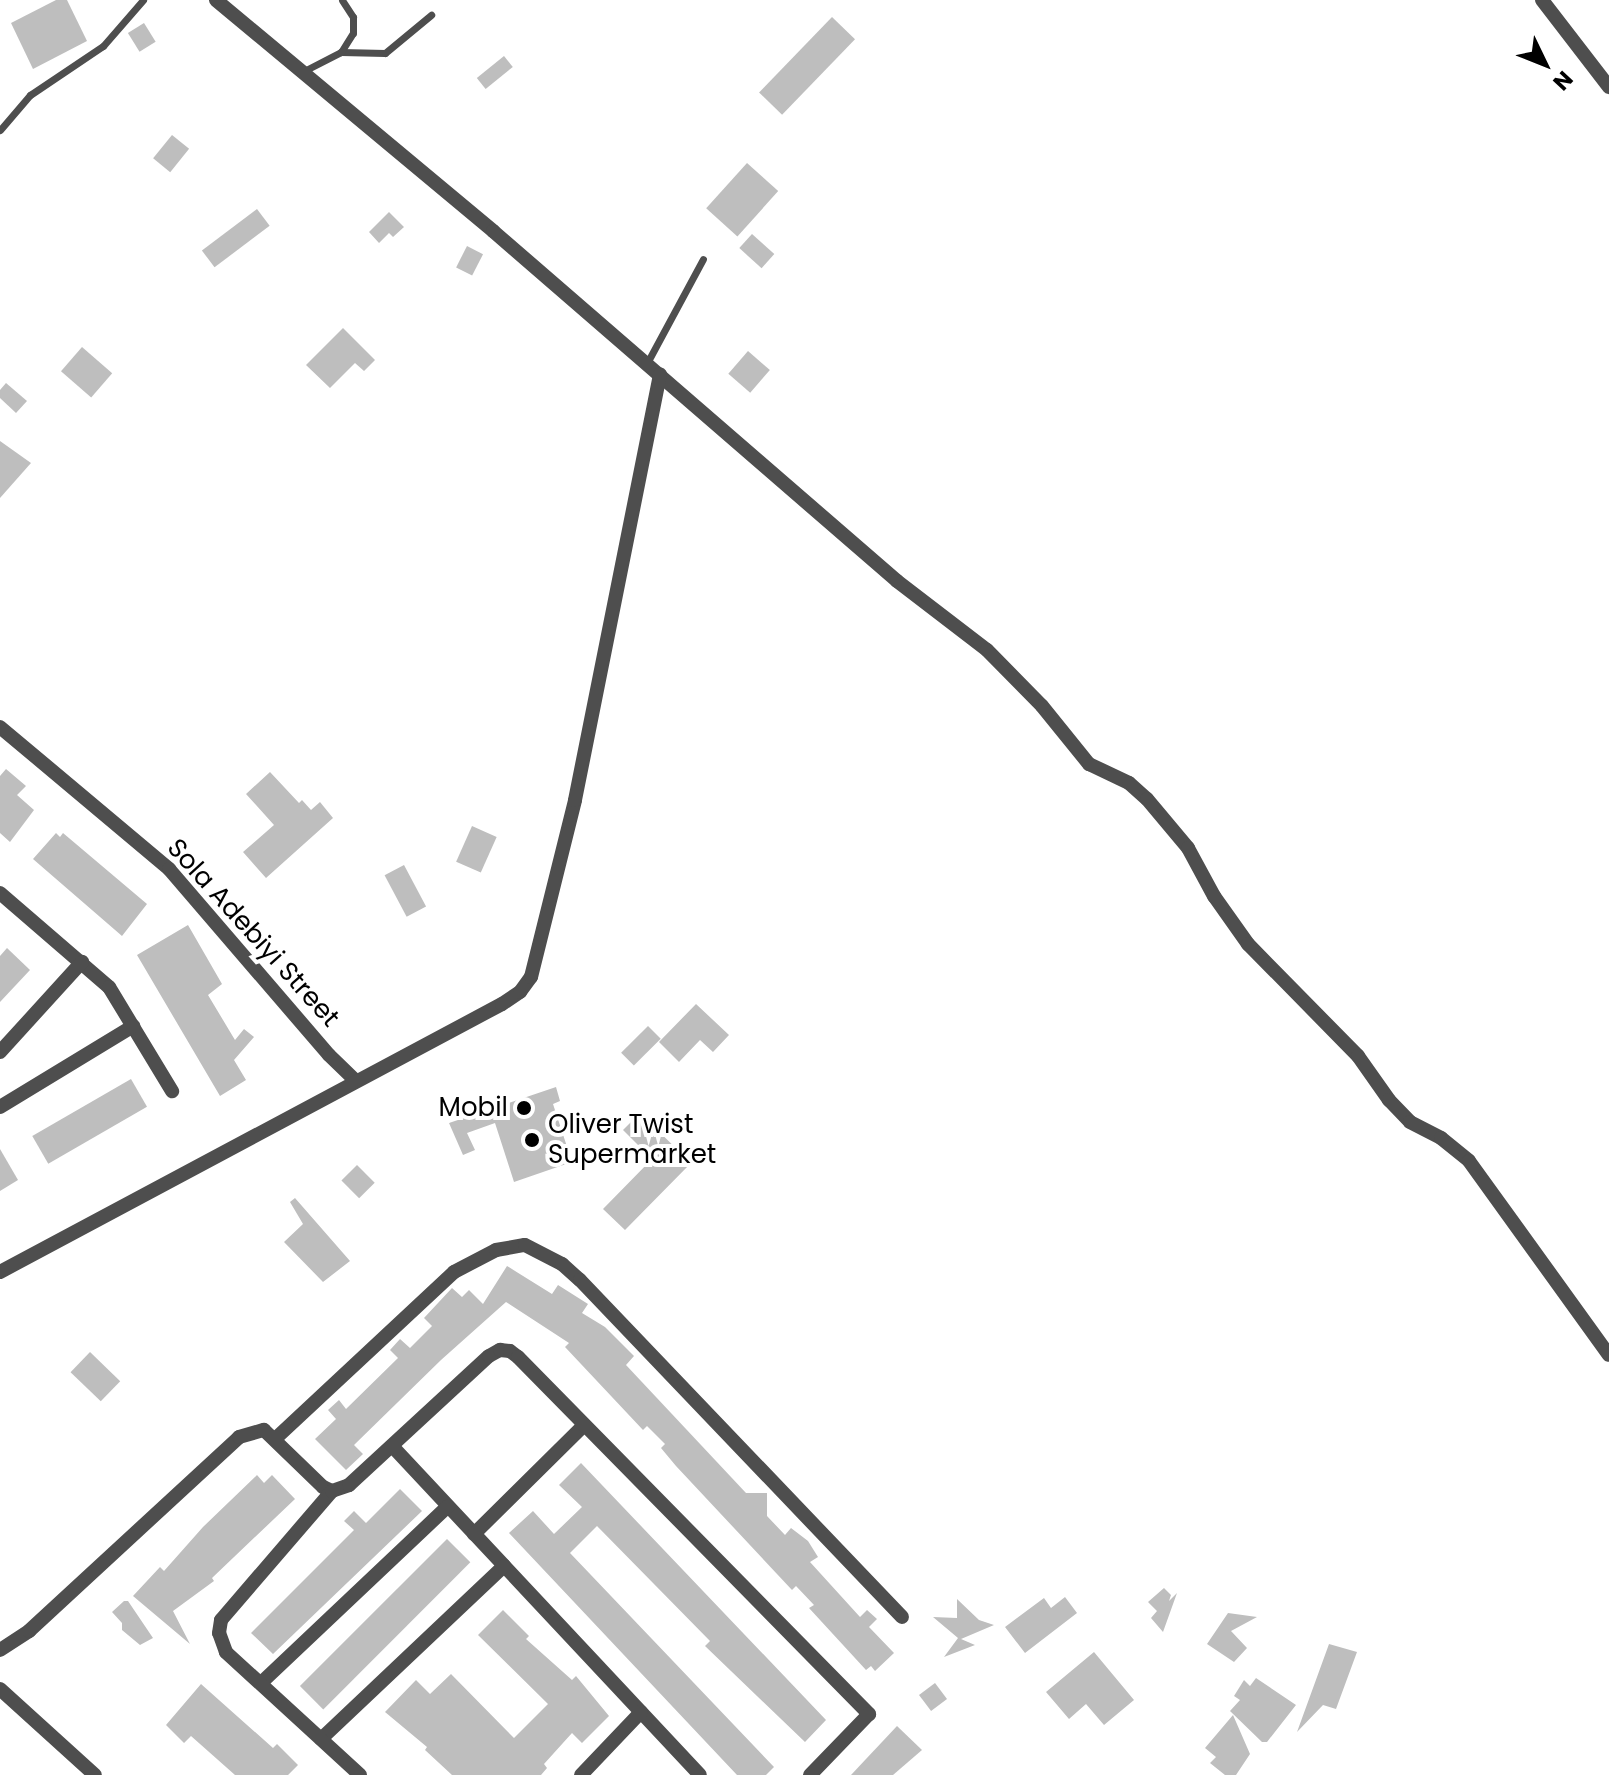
<!DOCTYPE html>
<style>
body{margin:0}
#map{position:relative;width:1609px;height:1775px;overflow:hidden;background:#fff;font-family:Poppins,sans-serif}
div>[style]{position:absolute}
.building>*{inset:0;background:#bebebe;transform-origin:0 0}
.service>*{height:7px;margin:-3.5px;padding:0 3.5px;transform-origin:3.5px;border-radius:3.5px;background:#4e4e4e}
.minor>*{height:14px;margin:-7px;padding:0 7px;transform-origin:7px;border-radius:7px;background:#4e4e4e}
.dots>*{width:22px;height:22px;translate:-50% -50%;box-sizing:border-box;border:4px solid #fff;border-radius:50%}
span{translate:-50% -50%;white-space:nowrap;text-align:center;line-height:1.15;-webkit-text-stroke:8px #fff;paint-order:stroke}
.street-label{font-size:26px;color:#000}
.poi-label{font-size:26px;color:#000}
.right{translate:-100% -50%;text-align:right}
.left{translate:0 -50%;text-align:left}
.north{position:absolute;left:1505px;top:24px;width:80px;height:80px;-webkit-text-stroke:6px #fff;paint-order:stroke;rotate:133deg;font-size:22px;font-weight:700;line-height:32px;text-align:center;color:#000}
.north::after{content:'';display:block;margin:auto;width:28px;height:36px;background:#000;clip-path:polygon(50% 0,100% 100%,50% 72%,0 100%)}
</style>
<div id="map">
<div class="building">
<i style="clip-path:polygon(56px 0,67px 0,87px 41px,33px 69px,11px 23px)"></i>
<i style="left:832px;top:17px;width:32px;height:105px;rotate:44deg"></i>
<i style="left:144px;top:23px;width:22px;height:19px;rotate:58deg"></i>
<i style="left:504px;top:56px;width:14px;height:35px;rotate:51deg"></i>
<i style="left:172px;top:135px;width:22px;height:30px;rotate:39deg"></i>
<i style="left:747px;top:163px;width:42px;height:61px;rotate:42deg"></i>
<i style="left:257px;top:209px;width:21px;height:69px;rotate:53deg"></i>
<i style="clip-path:polygon(389px 212px,404px 227px,393px 237px,389px 233px,379px 243px,369px 232px)"></i>
<i style="left:752px;top:234px;width:30px;height:19px;rotate:42deg"></i>
<i style="left:467px;top:246px;width:18px;height:24px;rotate:27deg"></i>
<i style="clip-path:polygon(343px 328px,375px 360px,364px 371px,355px 363px,330px 388px,306px 365px)"></i>
<i style="left:82px;top:347px;width:40px;height:32px;rotate:41deg"></i>
<i style="left:748px;top:351px;width:29px;height:30px;rotate:41deg"></i>
<i style="clip-path:polygon(6px 383px,27px 401px,16px 413px,0 398px,0 390px)"></i>
<i style="clip-path:polygon(0 441px,31px 463px,0 498px)"></i>
<i style="clip-path:polygon(6px 769px,26px 786px,17px 795px,34px 810px,10px 842px,0 833px,0 776px)"></i>
<i style="clip-path:polygon(270px 772px,299px 803px,302px 800px,311px 810px,320px 802px,333px 818px,266px 878px,243px 852px,274px 825px,246px 794px)"></i>
<i style="left:472px;top:826px;width:27px;height:39px;rotate:24deg"></i>
<i style="clip-path:polygon(56px 833px,60px 837px,63px 833px,147px 904px,122px 936px,33px 859px)"></i>
<i style="left:404px;top:865px;width:47px;height:22px;rotate:62deg"></i>
<i style="clip-path:polygon(188px 925px,222px 984px,208px 995px,235px 1040px,244px 1029px,254px 1037px,234px 1060px,246px 1080px,220px 1096px,137px 955px)"></i>
<i style="clip-path:polygon(7px 948px,30px 970px,0 1002px,0 956px)"></i>
<i style="clip-path:polygon(696px 1004px,729px 1035px,713px 1052px,700px 1040px,679px 1062px,659px 1042px)"></i>
<i style="left:648px;top:1026px;width:18px;height:38px;rotate:45deg"></i>
<i style="left:131px;top:1079px;width:32px;height:114px;rotate:60deg"></i>
<i style="clip-path:polygon(556px 1087px,560px 1101px,553px 1104px,572px 1162px,514px 1182px,495px 1123px,467px 1133px,475px 1150px,463px 1155px,449px 1123px)"></i>
<i style="clip-path:polygon(640px 1113px,691px 1163px,625px 1230px,603px 1209px,652px 1159px,623px 1130px)"></i>
<i style="clip-path:polygon(0 1149px,18px 1180px,0 1191px)"></i>
<i style="left:357px;top:1165px;width:25px;height:22px;rotate:45deg"></i>
<i style="clip-path:polygon(295px 1198px,350px 1261px,323px 1282px,284px 1242px,303px 1224px,290px 1202px)"></i>
<i style="clip-path:polygon(507px 1266px,552px 1294px,558px 1285px,588px 1304px,582px 1313px,605px 1327px,634px 1356px,626px 1365px,746px 1493px,767px 1493px,767px 1516px,785px 1535px,791px 1528px,808px 1541px,818px 1557px,810px 1562px,860px 1617px,867px 1610px,877px 1619px,869px 1627px,894px 1653px,875px 1671px,871px 1666px,866px 1670px,809px 1608px,814px 1605px,796px 1586px,792px 1590px,676px 1466px,661px 1448px,665px 1444px,647px 1426px,643px 1430px,565px 1347px,569px 1343px,506px 1302px,441px 1360px,354px 1445px,363px 1454px,346px 1470px,315px 1439px,336px 1419px,328px 1410px,339px 1400px,346px 1409px,398px 1358px,390px 1350px,400px 1339px,410px 1348px,432px 1326px,424px 1318px,452px 1288px,462px 1297px,469px 1290px,483px 1304px)"></i>
<i style="left:90px;top:1352px;width:42px;height:28px;rotate:44deg"></i>
<i style="clip-path:polygon(581px 1463px,826px 1720px,805px 1742px,705px 1646px,710px 1641px,597px 1526px,570px 1553px,774px 1767px,766px 1775px,737px 1775px,509px 1533px,533px 1511px,554px 1534px,582px 1507px,559px 1485px)"></i>
<i style="clip-path:polygon(257px 1475px,264px 1483px,272px 1475px,295px 1499px,212px 1578px,214px 1581px,173px 1611px,190px 1644px,133px 1596px,160px 1567px,164px 1571px,203px 1527px)"></i>
<i style="clip-path:polygon(400px 1489px,422px 1511px,273px 1654px,251px 1633px,354px 1530px,344px 1521px,354px 1511px,366px 1523px)"></i>
<i style="left:447px;top:1539px;width:33px;height:208px;rotate:45deg"></i>
<i style="clip-path:polygon(1164px 1588px,1171px 1595px,1169px 1601px,1177px 1593px,1163px 1632px,1151px 1618px,1157px 1611px,1148px 1602px)"></i>
<i style="clip-path:polygon(1065px 1597px,1077px 1613px,1025px 1653px,1005px 1627px,1044px 1598px,1051px 1608px)"></i>
<i style="clip-path:polygon(957px 1599px,979px 1620px,994px 1625px,961px 1639px,975px 1645px,944px 1657px,958px 1638px,933px 1617px,957px 1618px)"></i>
<i style="clip-path:polygon(124px 1601px,128px 1601px,153px 1638px,140px 1645px,122px 1630px,122px 1623px,112px 1612px)"></i>
<i style="clip-path:polygon(503px 1610px,529px 1636px,526px 1639px,572px 1680px,576px 1676px,609px 1716px,582px 1743px,572px 1733px,544px 1764px,547px 1768px,541px 1775px,452px 1775px,425px 1750px,427px 1747px,385px 1712px,416px 1680px,430px 1694px,451px 1674px,514px 1738px,548px 1704px,478px 1635px)"></i>
<i style="clip-path:polygon(1228px 1613px,1257px 1617px,1231px 1631px,1247px 1648px,1234px 1662px,1207px 1644px)"></i>
<i style="clip-path:polygon(1329px 1644px,1357px 1652px,1336px 1709px,1323px 1705px,1297px 1732px)"></i>
<i style="clip-path:polygon(1094px 1652px,1134px 1700px,1104px 1725px,1086px 1704px,1069px 1719px,1046px 1692px)"></i>
<i style="clip-path:polygon(1256px 1678px,1296px 1705px,1267px 1742px,1262px 1742px,1230px 1711px,1240px 1700px,1234px 1696px,1244px 1680px,1250px 1686px)"></i>
<i style="left:935px;top:1683px;width:20px;height:20px;rotate:53deg"></i>
<i style="clip-path:polygon(201px 1684px,273px 1748px,277px 1744px,298px 1765px,288px 1775px,235px 1775px,191px 1736px,184px 1743px,166px 1725px)"></i>
<i style="clip-path:polygon(1233px 1715px,1250px 1754px,1236px 1775px,1225px 1775px,1210px 1763px,1216px 1757px,1205px 1748px)"></i>
<i style="clip-path:polygon(897px 1726px,922px 1750px,893px 1775px,851px 1775px)"></i>
</div>
<div class="service">
<i style="left:341px;top:52px;width:44px;rotate:1.3deg"></i>
<i style="left:385px;top:53px;width:60px;rotate:-39.6deg"></i>
<i style="left:302px;top:72px;width:44px;rotate:-27.1deg"></i>
<i style="left:341px;top:52px;width:22px;rotate:-58deg"></i>
<i style="left:353px;top:33px;width:16px;rotate:-90deg"></i>
<i style="left:353px;top:17px;width:20px;rotate:-123deg"></i>
<i style="left:0;top:130px;width:46px;rotate:-49.4deg"></i>
<i style="left:30px;top:95px;width:88px;rotate:-33.9deg"></i>
<i style="left:103px;top:46px;width:61px;rotate:-49deg"></i>
<i style="left:647px;top:363px;width:118px;rotate:-61.7deg"></i>
</div>
<div class="minor">
<i style="left:216px;top:0;width:361px;rotate:39.8deg"></i>
<i style="left:493px;top:231px;width:535px;rotate:40.9deg"></i>
<i style="left:897px;top:581px;width:113px;rotate:37.5deg"></i>
<i style="left:987px;top:650px;width:78px;rotate:45.5deg"></i>
<i style="left:1042px;top:706px;width:75px;rotate:51deg"></i>
<i style="left:1089px;top:764px;width:44px;rotate:25.4deg"></i>
<i style="left:1129px;top:783px;width:24px;rotate:42deg"></i>
<i style="left:1147px;top:799px;width:64px;rotate:50.1deg"></i>
<i style="left:1188px;top:848px;width:55px;rotate:61.6deg"></i>
<i style="left:1214px;top:896px;width:59px;rotate:54.7deg"></i>
<i style="left:1248px;top:944px;width:157px;rotate:45.5deg"></i>
<i style="left:1358px;top:1056px;width:54px;rotate:54.8deg"></i>
<i style="left:1389px;top:1100px;width:30px;rotate:46deg"></i>
<i style="left:1410px;top:1122px;width:35px;rotate:27deg"></i>
<i style="left:1441px;top:1138px;width:36px;rotate:39deg"></i>
<i style="left:1469px;top:1161px;width:239px;rotate:54.2deg"></i>
<i style="left:1542px;top:0;width:110px;rotate:52.4deg"></i>
<i style="left:0;top:727px;width:221px;rotate:40deg"></i>
<i style="left:169px;top:869px;width:245px;rotate:49.3deg"></i>
<i style="left:329px;top:1055px;width:37px;rotate:44deg"></i>
<i style="left:0;top:893px;width:144px;rotate:40.8deg"></i>
<i style="left:109px;top:987px;width:122px;rotate:58.8deg"></i>
<i style="left:0;top:1052px;width:122px;rotate:-47.7deg"></i>
<i style="left:0;top:1107px;width:156px;rotate:-31.3deg"></i>
<i style="left:0;top:1272px;width:569px;rotate:-28.1deg"></i>
<i style="left:502px;top:1004px;width:22px;rotate:-34deg"></i>
<i style="left:520px;top:992px;width:19px;rotate:-54deg"></i>
<i style="left:531px;top:977px;width:182px;rotate:-76deg"></i>
<i style="left:575px;top:800px;width:434px;rotate:-78.7deg"></i>
<i style="left:275px;top:1439px;width:245px;rotate:-43deg"></i>
<i style="left:454px;top:1272px;width:47px;rotate:-27.6deg"></i>
<i style="left:496px;top:1250px;width:29px;rotate:-10deg"></i>
<i style="left:525px;top:1245px;width:42px;rotate:27.2deg"></i>
<i style="left:562px;top:1264px;width:24px;rotate:42deg"></i>
<i style="left:580px;top:1280px;width:466px;rotate:46.3deg"></i>
<i style="left:393px;top:1447px;width:449px;rotate:46.9deg"></i>
<i style="left:474px;top:1534px;width:155px;rotate:-44.7deg"></i>
<i style="left:0;top:1650px;width:35px;rotate:-33deg"></i>
<i style="left:29px;top:1631px;width:286px;rotate:-42.7deg"></i>
<i style="left:239px;top:1437px;width:26px;rotate:-16deg"></i>
<i style="left:264px;top:1430px;width:82px;rotate:44deg"></i>
<i style="left:323px;top:1487px;width:10px;rotate:24deg"></i>
<i style="left:261px;top:1683px;width:257px;rotate:-43.4deg"></i>
<i style="left:0;top:1689px;width:128px;rotate:42.2deg"></i>
<i style="left:321px;top:1739px;width:252px;rotate:-43.4deg"></i>
<i style="left:360px;top:1775px;width:182px;rotate:-137.5deg"></i>
<i style="left:226px;top:1652px;width:20px;rotate:-110deg"></i>
<i style="left:219px;top:1633px;width:13px;rotate:-81deg"></i>
<i style="left:221px;top:1620px;width:170px;rotate:-49.3deg"></i>
<i style="left:332px;top:1491px;width:18px;rotate:-19deg"></i>
<i style="left:349px;top:1485px;width:190px;rotate:-42.7deg"></i>
<i style="left:489px;top:1356px;width:13px;rotate:-29deg"></i>
<i style="left:500px;top:1350px;width:10px;rotate:6deg"></i>
<i style="left:510px;top:1351px;width:10px;rotate:37deg"></i>
<i style="left:518px;top:1357px;width:501px;rotate:45.49deg"></i>
<i style="left:869px;top:1714px;width:85px;rotate:134deg"></i>
<i style="left:581px;top:1775px;width:87px;rotate:-46.4deg"></i>
</div>
<div class="dots">
<i style="left:524px;top:1108px;background:#000"></i>
<i style="left:532px;top:1140px;background:#000"></i>
</div>
<div class="street-label">
<span style="left:253px;top:933px;rotate:48deg">Sola Adebiyi Street</span>
</div>
<div class="poi-label">
<span class="right" style="left:508px;top:1108px">Mobil</span>
<span class="left" style="left:548px;top:1140px">Oliver Twist<br>Supermarket</span>
</div>
<div class="north">N</div>
</div>
